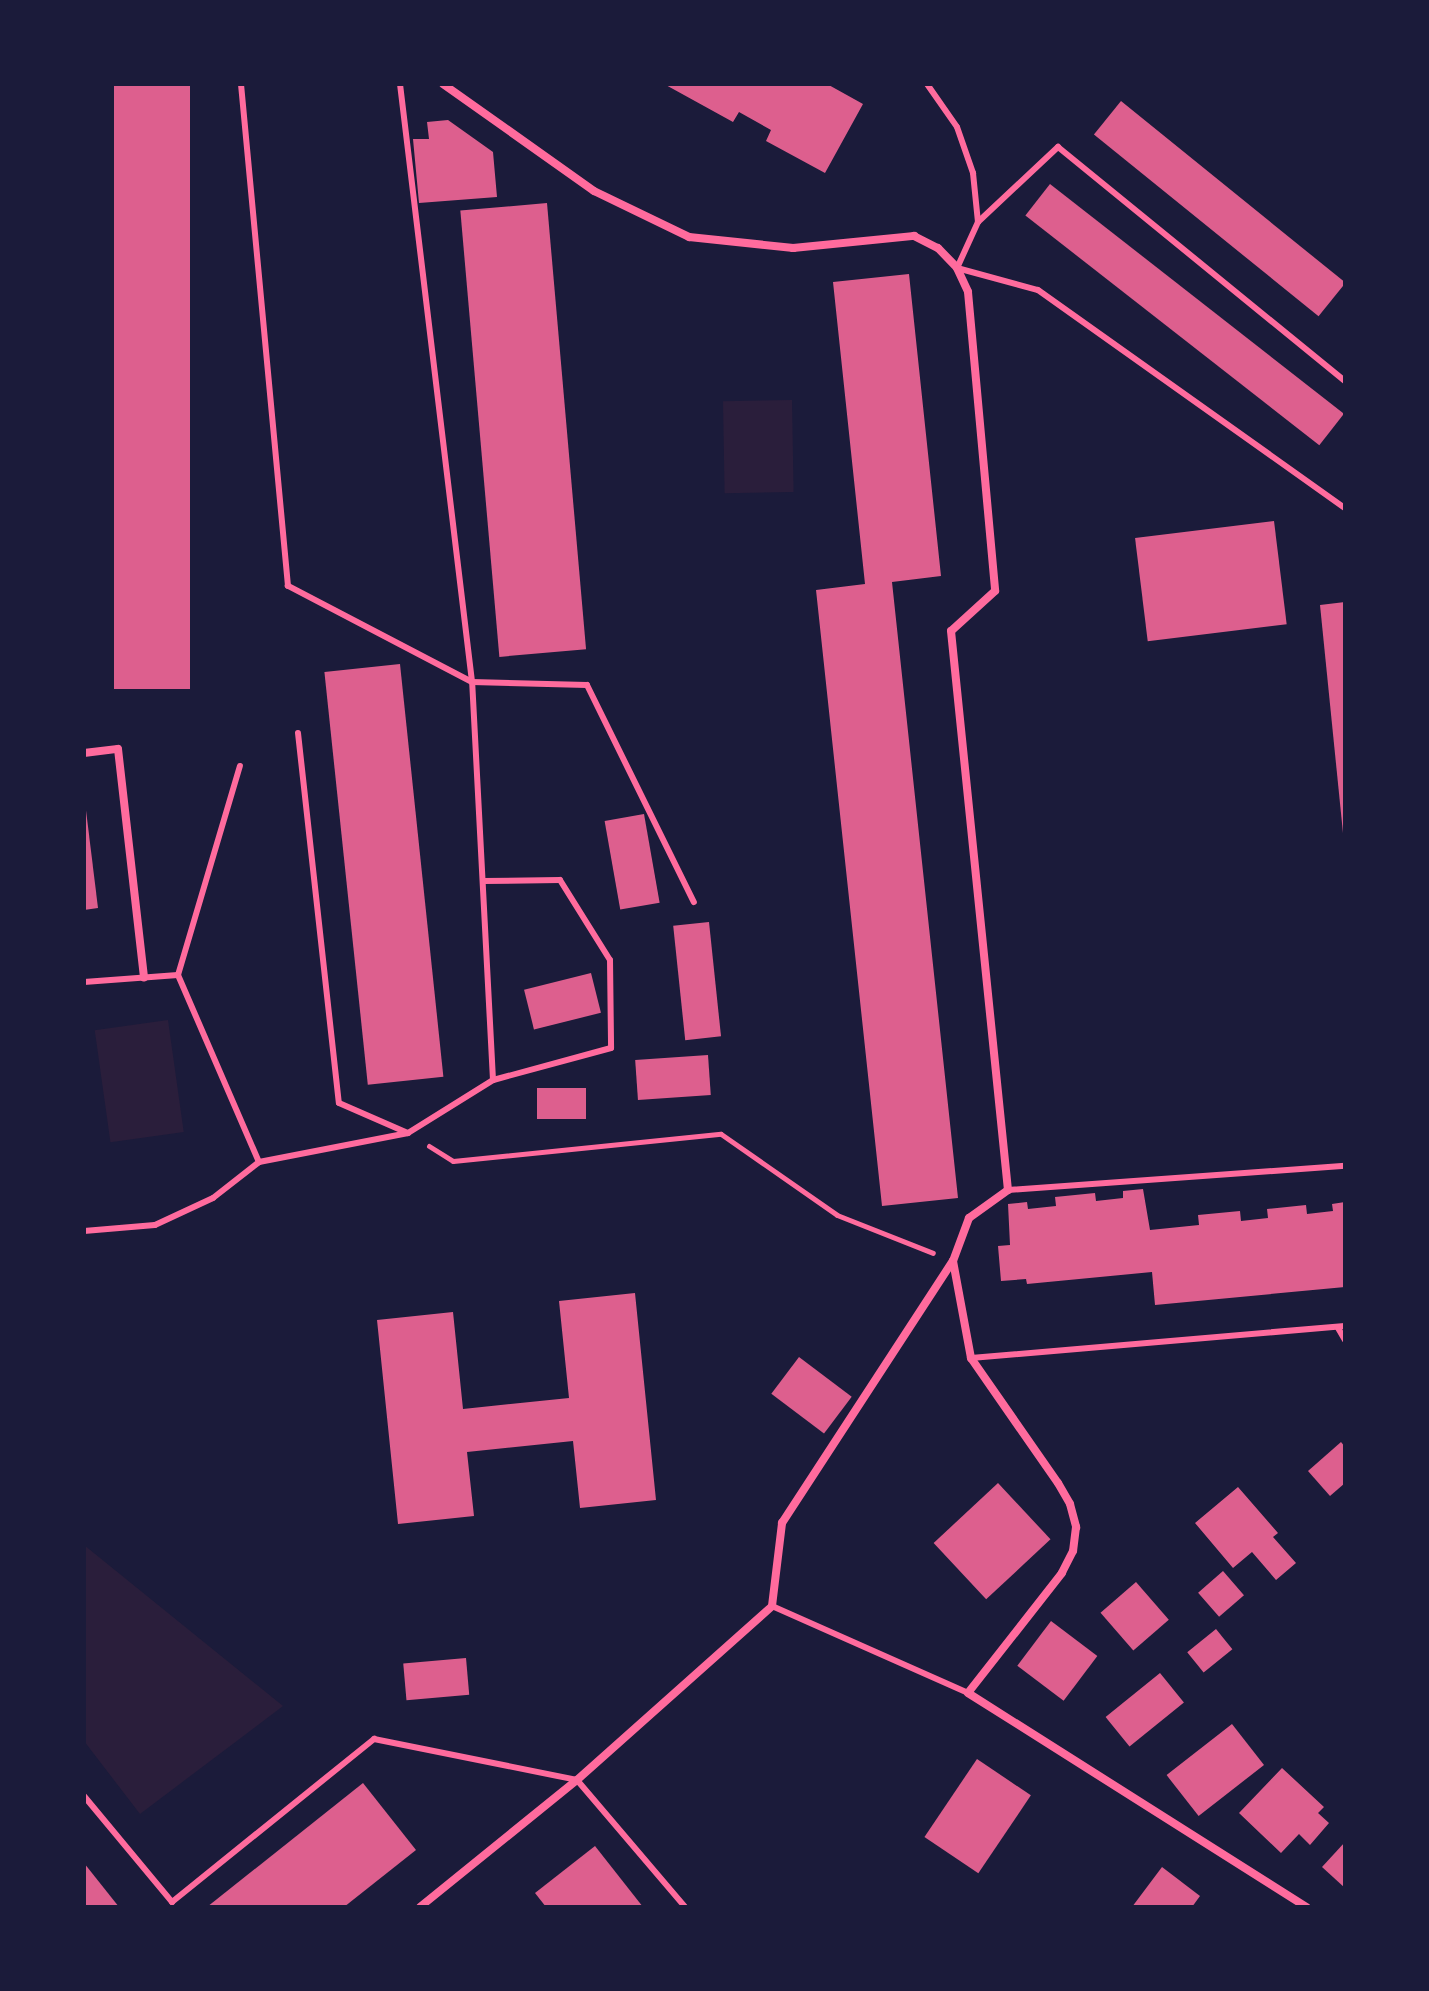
<!DOCTYPE html>
<style>
body{margin:0}
#map{position:relative;width:1429px;height:1991px;overflow:hidden;background:#1b1b3a;font-family:Ubuntu,sans-serif}
div>[style]{position:absolute}
.green>*{inset:0;background:#2a1e3b;transform-origin:0 0}
.building>*{inset:0;background:#dd5f8e;transform-origin:0 0}
.path>*{height:5px;margin:-2.5px;padding:0 2.5px;transform-origin:2.5px;border-radius:2.5px;background:#ff6b9d}
.service>*{height:6px;margin:-3px;padding:0 3px;transform-origin:3px;border-radius:3px;background:#ff6b9d}
.minor>*{height:8px;margin:-4px;padding:0 4px;transform-origin:4px;border-radius:4px;background:#ff6b9d}
span{translate:-50% -50%;white-space:nowrap;text-align:center;line-height:1.15;-webkit-text-stroke:7px #1b1b3a;paint-order:stroke}
.frame{position:absolute;inset:0;border:86px solid #1b1b3a;pointer-events:none}
</style>
<div id="map">
<div class="green">
<i style="left:792px;top:400px;width:92px;height:69px;rotate:89deg"></i>
<i style="left:168px;top:1020px;width:113px;height:74px;rotate:82deg"></i>
<i style="clip-path:polygon(84px 1545px,283px 1706px,140px 1814px,84px 1741px)"></i>
</div>
<div class="building">
<i style="left:114px;top:84px;width:76px;height:605px"></i>
<i style="clip-path:polygon(664px 84px,827px 84px,863px 104px,825px 173px,766px 141px,771px 130px,739px 112px,733px 122px)"></i>
<i style="left:1121px;top:101px;width:289px;height:43px;rotate:39deg"></i>
<i style="clip-path:polygon(448px 120px,493px 152px,497px 197px,419px 203px,413px 139px,429px 139px,427px 122px)"></i>
<i style="left:1050px;top:184px;width:373px;height:40px;rotate:38deg"></i>
<i style="left:547px;top:203px;width:448px;height:87px;rotate:85deg"></i>
<i style="clip-path:polygon(909px 274px,941px 576px,892px 582px,958px 1198px,882px 1206px,816px 590px,865px 584px,833px 282px)"></i>
<i style="left:1274px;top:521px;width:104px;height:140px;rotate:83deg"></i>
<i style="clip-path:polygon(1345px 602px,1345px 833px,1343px 833px,1320px 605px)"></i>
<i style="left:400px;top:664px;width:415px;height:76px;rotate:84deg"></i>
<i style="clip-path:polygon(84px 794px,98px 908px,84px 910px)"></i>
<i style="left:644px;top:814px;width:90px;height:40px;rotate:80deg"></i>
<i style="left:709px;top:922px;width:115px;height:36px;rotate:84deg"></i>
<i style="left:591px;top:973px;width:41px;height:69px;rotate:76deg"></i>
<i style="left:708px;top:1055px;width:40px;height:73px;rotate:86deg"></i>
<i style="left:537px;top:1088px;width:49px;height:31px"></i>
<i style="clip-path:polygon(1143px 1189px,1150px 1230px,1199px 1225px,1198px 1215px,1240px 1211px,1241px 1221px,1268px 1218px,1267px 1209px,1306px 1205px,1307px 1214px,1333px 1211px,1332px 1204px,1345px 1202px,1345px 1287px,1155px 1305px,1152px 1272px,1027px 1284px,1026px 1279px,1001px 1281px,998px 1246px,1010px 1245px,1008px 1204px,1027px 1202px,1028px 1209px,1056px 1206px,1055px 1197px,1095px 1193px,1096px 1201px,1123px 1198px,1123px 1191px)"></i>
<i style="clip-path:polygon(635px 1293px,656px 1500px,580px 1508px,573px 1441px,467px 1452px,474px 1516px,398px 1524px,377px 1320px,453px 1312px,463px 1409px,569px 1398px,559px 1301px)"></i>
<i style="left:799px;top:1357px;width:66px;height:46px;rotate:37deg"></i>
<i style="clip-path:polygon(1341px 1442px,1345px 1447px,1345px 1483px,1330px 1496px,1308px 1471px)"></i>
<i style="left:998px;top:1483px;width:77px;height:88px;rotate:47deg"></i>
<i style="clip-path:polygon(1238px 1487px,1278px 1533px,1273px 1537px,1296px 1563px,1276px 1580px,1252px 1552px,1233px 1568px,1195px 1523px)"></i>
<i style="left:1223px;top:1571px;width:32px;height:33px;rotate:49deg"></i>
<i style="left:1136px;top:1582px;width:50px;height:47px;rotate:49deg"></i>
<i style="left:1051px;top:1621px;width:58px;height:56px;rotate:37deg"></i>
<i style="left:1216px;top:1629px;width:26px;height:37px;rotate:51deg"></i>
<i style="left:466px;top:1658px;width:37px;height:63px;rotate:85deg"></i>
<i style="left:1160px;top:1673px;width:38px;height:70px;rotate:51deg"></i>
<i style="left:1232px;top:1724px;width:52px;height:83px;rotate:52deg"></i>
<i style="left:977px;top:1759px;width:65px;height:94px;rotate:34deg"></i>
<i style="clip-path:polygon(1282px 1768px,1324px 1807px,1318px 1813px,1329px 1823px,1310px 1845px,1299px 1834px,1281px 1853px,1239px 1813px)"></i>
<i style="clip-path:polygon(363px 1783px,416px 1850px,344px 1907px,207px 1907px)"></i>
<i style="clip-path:polygon(1345px 1842px,1345px 1888px,1322px 1867px)"></i>
<i style="clip-path:polygon(595px 1846px,643px 1907px,546px 1907px,535px 1893px)"></i>
<i style="clip-path:polygon(84px 1863px,119px 1907px,84px 1907px)"></i>
<i style="clip-path:polygon(1162px 1867px,1200px 1896px,1192px 1907px,1132px 1907px)"></i>
</div>
<div class="path">
<i style="left:429px;top:1146px;width:28px;rotate:32deg"></i>
<i style="left:453px;top:1161px;width:269px;rotate:-5.8deg"></i>
<i style="left:721px;top:1134px;width:141px;rotate:34.9deg"></i>
<i style="left:837px;top:1215px;width:103px;rotate:21.6deg"></i>
</div>
<div class="service">
<i style="left:400px;top:84px;width:602px;rotate:83.13deg"></i>
<i style="left:472px;top:682px;width:115px;rotate:1.5deg"></i>
<i style="left:587px;top:685px;width:242px;rotate:63.8deg"></i>
<i style="left:927px;top:84px;width:52px;rotate:55.1deg"></i>
<i style="left:957px;top:127px;width:49px;rotate:70.8deg"></i>
<i style="left:973px;top:173px;width:49px;rotate:84.2deg"></i>
<i style="left:978px;top:222px;width:51px;rotate:114.5deg"></i>
<i style="left:957px;top:268px;width:84px;rotate:15.2deg"></i>
<i style="left:1038px;top:290px;width:377px;rotate:35.4deg"></i>
<i style="left:978px;top:222px;width:110px;rotate:-43.2deg"></i>
<i style="left:1058px;top:147px;width:370px;rotate:39.2deg"></i>
<i style="left:298px;top:733px;width:372px;rotate:83.7deg"></i>
<i style="left:339px;top:1103px;width:75px;rotate:23.5deg"></i>
<i style="left:483px;top:881px;width:77px;rotate:-0.7deg"></i>
<i style="left:560px;top:880px;width:94px;rotate:58deg"></i>
<i style="left:610px;top:960px;width:88px;rotate:89.3deg"></i>
<i style="left:611px;top:1048px;width:122px;rotate:164.8deg"></i>
<i style="left:178px;top:975px;width:204px;rotate:66.6deg"></i>
<i style="left:84px;top:982px;width:94px;rotate:-4.3deg"></i>
<i style="left:178px;top:975px;width:218px;rotate:-73.5deg"></i>
<i style="left:1008px;top:1190px;width:338px;rotate:-4.1deg"></i>
<i style="left:84px;top:1231px;width:71px;rotate:-4.8deg"></i>
<i style="left:155px;top:1225px;width:64px;rotate:-25deg"></i>
<i style="left:213px;top:1198px;width:58px;rotate:-38deg"></i>
<i style="left:259px;top:1162px;width:152px;rotate:-11deg"></i>
<i style="left:408px;top:1133px;width:100px;rotate:-31.9deg"></i>
<i style="left:493px;top:1080px;width:399px;rotate:-93deg"></i>
<i style="left:472px;top:682px;width:208px;rotate:-152.4deg"></i>
<i style="left:288px;top:586px;width:504px;rotate:-95.35deg"></i>
<i style="left:1338px;top:1328px;width:14px;rotate:60deg"></i>
<i style="left:971px;top:1358px;width:375px;rotate:-4.9deg"></i>
<i style="left:772px;top:1606px;width:214px;rotate:23.9deg"></i>
<i style="left:84px;top:1796px;width:138px;rotate:50.3deg"></i>
<i style="left:172px;top:1902px;width:260px;rotate:-38.9deg"></i>
<i style="left:374px;top:1739px;width:207px;rotate:11.4deg"></i>
<i style="left:577px;top:1780px;width:167px;rotate:49.6deg"></i>
</div>
<div class="minor">
<i style="left:443px;top:84px;width:185px;rotate:35.3deg"></i>
<i style="left:594px;top:191px;width:106px;rotate:25.8deg"></i>
<i style="left:689px;top:237px;width:105px;rotate:6deg"></i>
<i style="left:793px;top:248px;width:122px;rotate:-5.7deg"></i>
<i style="left:914px;top:236px;width:27px;rotate:27deg"></i>
<i style="left:938px;top:248px;width:28px;rotate:46deg"></i>
<i style="left:957px;top:268px;width:26px;rotate:65deg"></i>
<i style="left:968px;top:292px;width:300px;rotate:84.8deg"></i>
<i style="left:995px;top:591px;width:59px;rotate:137.7deg"></i>
<i style="left:951px;top:631px;width:562px;rotate:84.18deg"></i>
<i style="left:1008px;top:1190px;width:48px;rotate:144.3deg"></i>
<i style="left:969px;top:1218px;width:46px;rotate:110.4deg"></i>
<i style="left:953px;top:1261px;width:99px;rotate:79.5deg"></i>
<i style="left:971px;top:1358px;width:152px;rotate:55.2deg"></i>
<i style="left:1058px;top:1483px;width:24px;rotate:60deg"></i>
<i style="left:1070px;top:1504px;width:24px;rotate:75deg"></i>
<i style="left:1076px;top:1527px;width:24px;rotate:97deg"></i>
<i style="left:1073px;top:1551px;width:25px;rotate:117deg"></i>
<i style="left:1062px;top:1573px;width:152px;rotate:128.1deg"></i>
<i style="left:968px;top:1693px;width:401px;rotate:32.3deg"></i>
<i style="left:84px;top:753px;width:34px;rotate:-7deg"></i>
<i style="left:118px;top:749px;width:230px;rotate:83.5deg"></i>
<i style="left:420px;top:1907px;width:202px;rotate:-39deg"></i>
<i style="left:577px;top:1780px;width:261px;rotate:-41.7deg"></i>
<i style="left:772px;top:1606px;width:84px;rotate:-83.1deg"></i>
<i style="left:782px;top:1523px;width:313px;rotate:-56.9deg"></i>
</div>
<div class="frame"></div>
</div>
